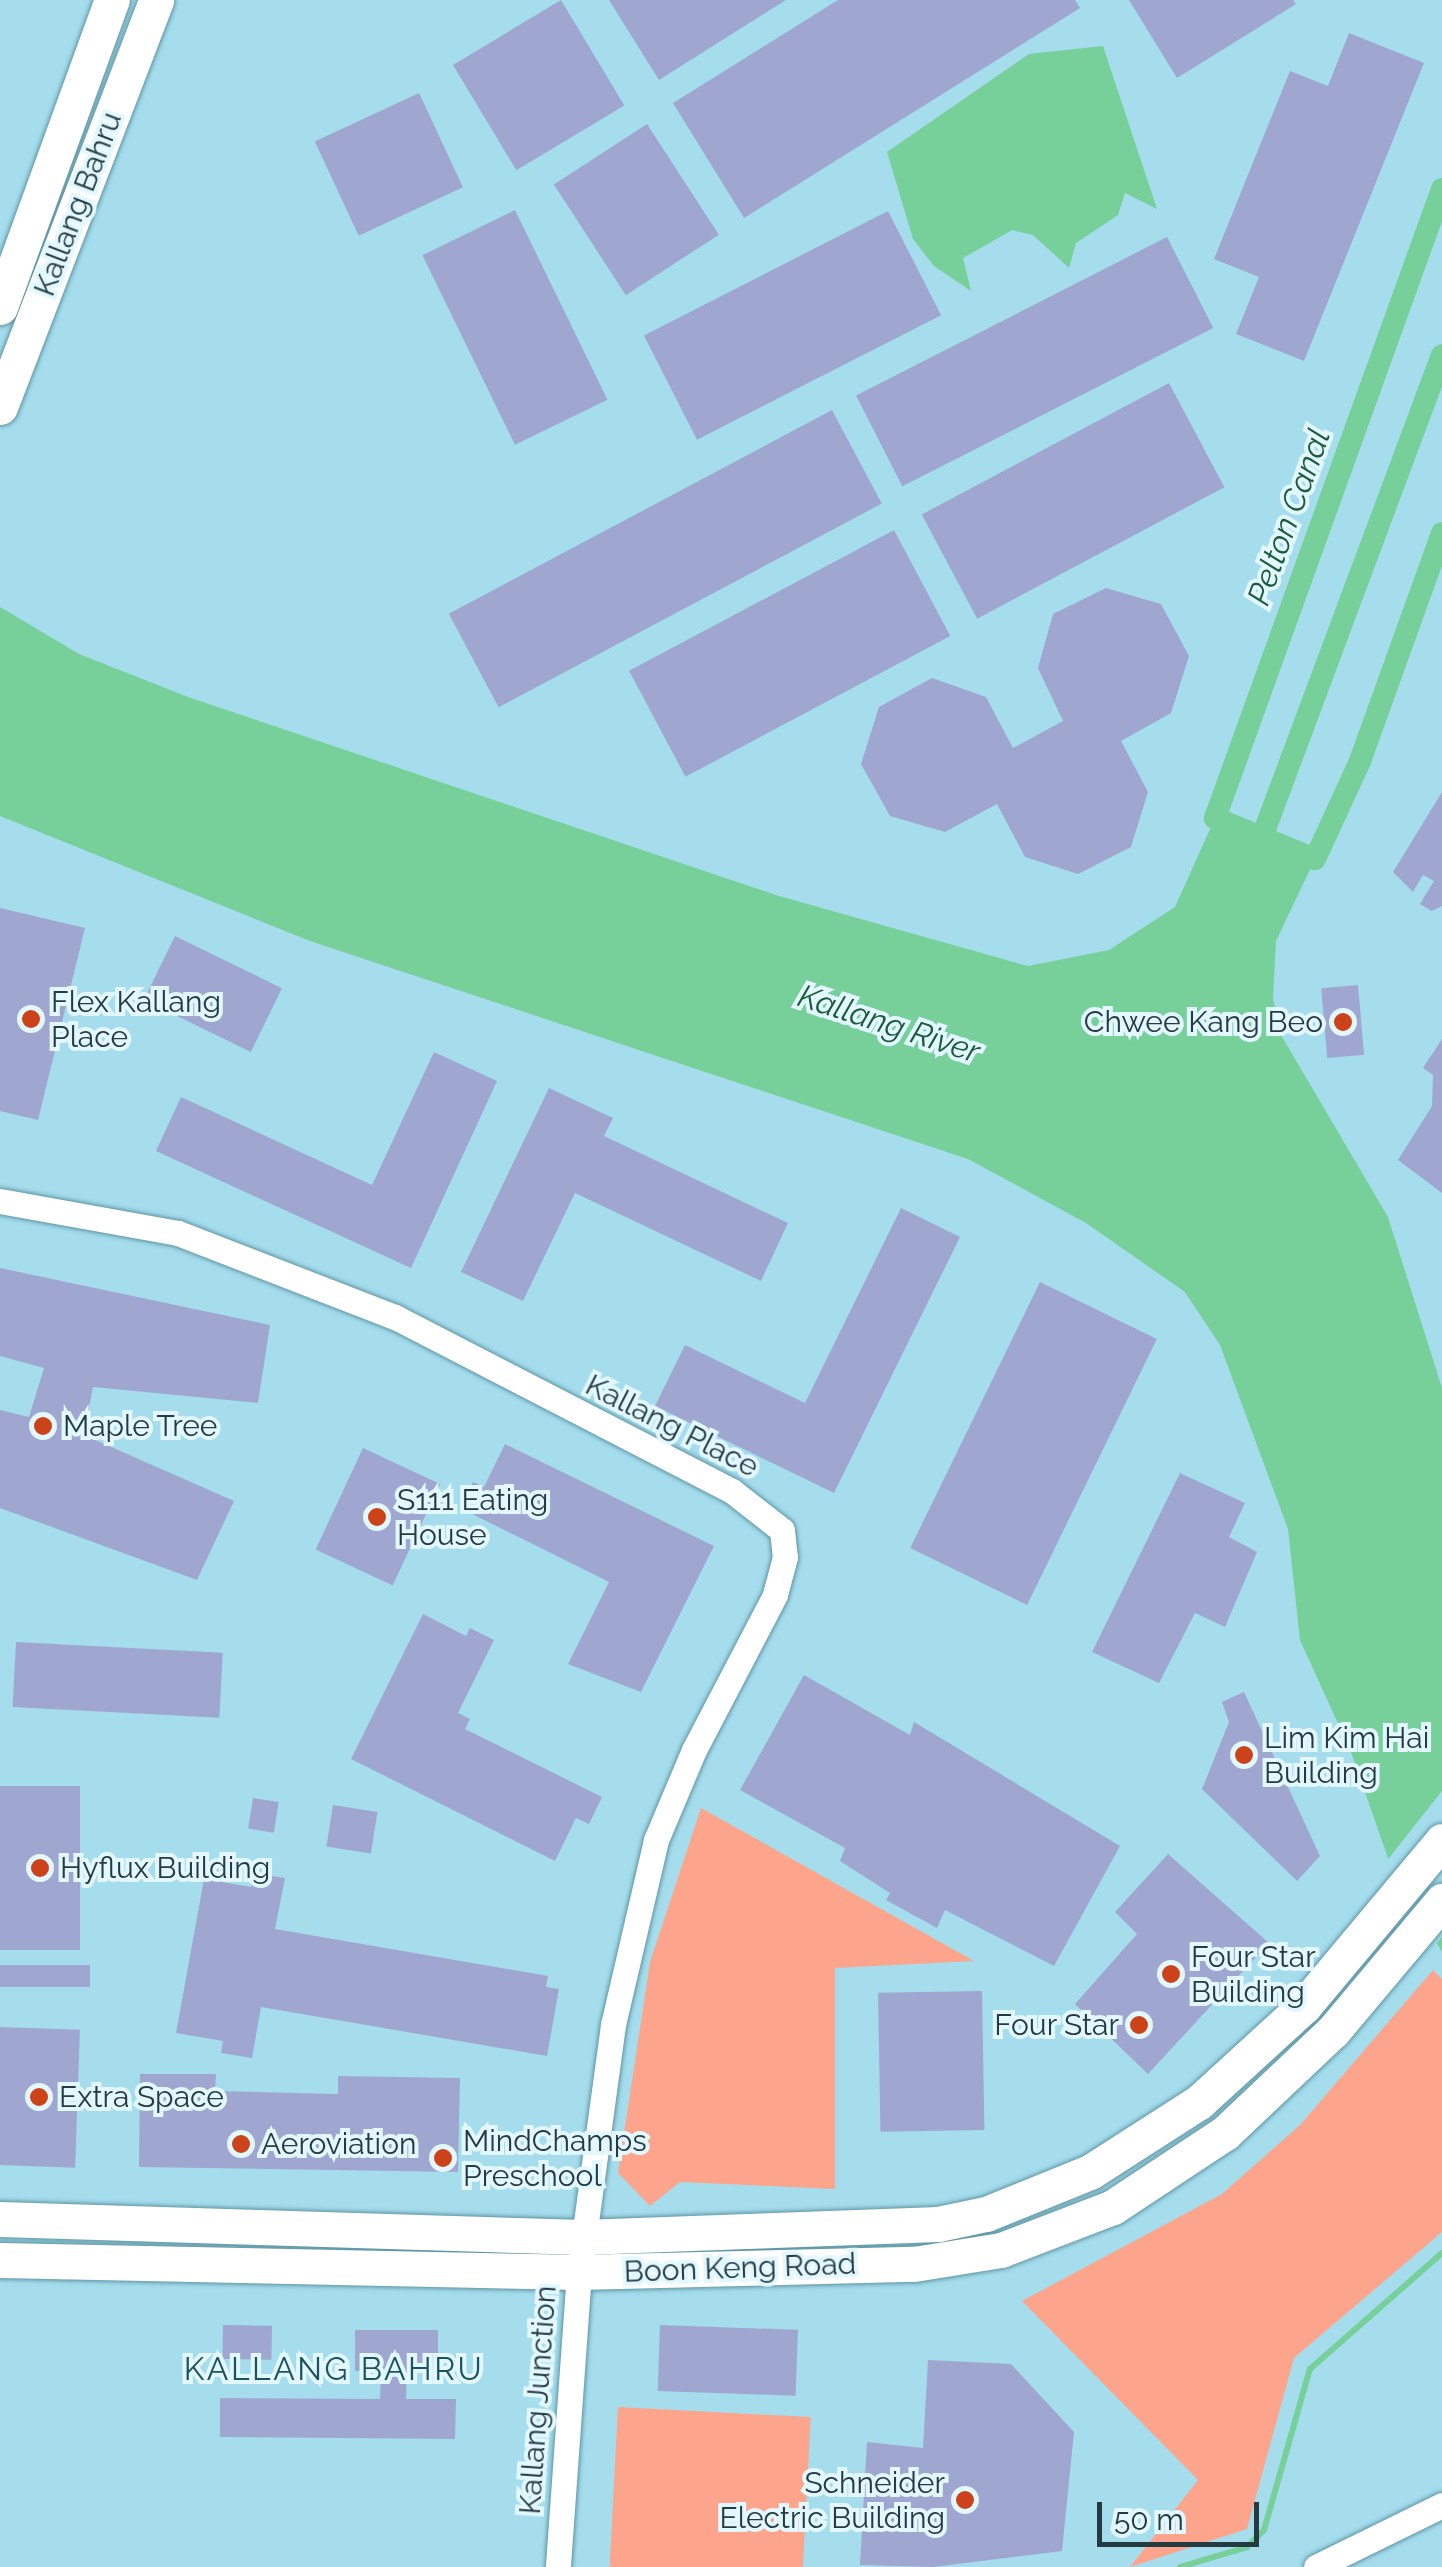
<!DOCTYPE html>
<style>
body{margin:0}
#map{position:relative;width:1442px;height:2567px;overflow:hidden;background:#a5dded;font-family:Raleway,sans-serif}
div>[style]{position:absolute}
.green>*{inset:0;background:#fca58c;transform-origin:0 0}
.water>*{inset:0;background:#77cf9a}
.pier>*{inset:0;background:#a5dded}
.stream>*{height:6px;margin:-3px;padding:0 3px;transform-origin:3px;border-radius:3px;background:#77cf9a}
.canal>*{height:22px;margin:-11px;padding:0 11px;transform-origin:11px;border-radius:11px;background:#77cf9a}
.building>*{inset:0;background:#9fa7d0;transform-origin:0 0}
.roads{filter:drop-shadow(0 0 2px #5f95a4) drop-shadow(0 0 2px #5f95a4)}
.street>*{height:25px;margin:-12.5px;padding:0 12.5px;transform-origin:12.5px;border-radius:12.5px;background:#fff}
.secondary>*{height:35px;margin:-17.5px;padding:0 17.5px;transform-origin:17.5px;border-radius:17.5px;background:#fff}
.dots>*{width:28px;height:28px;translate:-50% -50%;box-sizing:border-box;border:5px solid #e2f8fe;border-radius:50%}
span{translate:-50% -50%;white-space:nowrap;text-align:center;line-height:1.15;-webkit-text-stroke:8px #e2f8fe;paint-order:stroke}
.street-label{font-size:30px;color:#243b41}
.poi-label{font-size:30px;color:#243b41}
.left{translate:0 -50%;text-align:left}
.right{translate:-100% -50%;text-align:right}
.water-label{font-size:32px;color:#1a5b39;font-style:italic}
.neighbourhood-label{font-size:32px;color:#1b5461;letter-spacing:2.5px}
.scale{position:absolute;left:1097px;top:2502px;width:162px;height:45px;box-sizing:border-box;border:5px solid #243b41;border-top:0;padding-left:12px;font-size:30px;line-height:35px;white-space:nowrap;color:#243b41;-webkit-text-stroke:8px #e2f8fe;paint-order:stroke}
</style>
<div id="map">
<div class="green">
<i style="clip-path:polygon(701px 1808px,974px 1961px,835px 1968px,835px 2189px,680px 2182px,650px 2206px,618px 2173px,650px 1962px)"></i>
<i style="clip-path:polygon(1433px 1970px,1442px 1979px,1442px 2232px,1294px 2358px,1247px 2529px,1130px 2567px,1198px 2480px,1022px 2301px,1222px 2194px,1300px 2125px)"></i>
<i style="left:618px;top:2407px;width:193px;height:160px;rotate:3deg"></i>
</div>
<div class="water">
<i style="clip-path:polygon(1103px 46px,1157px 209px,1125px 193px,1118px 215px,1076px 243px,1069px 268px,1033px 235px,1012px 230px,963px 258px,971px 291px,934px 266px,913px 239px,887px 152px,1029px 54px)"></i>
<i style="clip-path:polygon(0 607px,79px 654px,188px 697px,779px 896px,1028px 966px,1109px 950px,1175px 907px,1215px 818px,1315px 859px,1276px 941px,1273px 998px,1281px 1035px,1388px 1217px,1442px 1388px,1442px 1952px,1389px 1861px,1351px 1752px,1300px 1640px,1288px 1529px,1220px 1345px,1185px 1292px,1086px 1223px,968px 1159px,310px 941px,0 816px)"></i>
</div>
<div class="pier">
<i style="clip-path:polygon(1442px 1791px,1442px 1937px,1434px 1947px,1385px 1863px)"></i>
</div>
<div class="stream">
<i style="left:1180px;top:2567px;width:70px;rotate:-16.6deg"></i>
<i style="left:1247px;top:2547px;width:24px;rotate:-45deg"></i>
<i style="left:1264px;top:2530px;width:167px;rotate:-74.1deg"></i>
<i style="left:1310px;top:2369px;width:176px;rotate:-41.3deg"></i>
</div>
<div class="canal">
<i style="left:1442px;top:189px;width:669px;rotate:109.84deg"></i>
<i style="left:1215px;top:818px;width:108px;rotate:22.3deg"></i>
<i style="left:1315px;top:859px;width:108px;rotate:-65.3deg"></i>
<i style="left:1360px;top:761px;width:242px;rotate:-70.2deg"></i>
<i style="left:1258px;top:848px;width:526px;rotate:-69.53deg"></i>
</div>
<div class="building">
<i style="left:561px;top:0;width:123px;height:126px;rotate:59deg"></i>
<i style="clip-path:polygon(609px 0,786px 0,659px 80px)"></i>
<i style="clip-path:polygon(838px 0,1075px 0,1080px 8px,744px 218px,673px 103px)"></i>
<i style="clip-path:polygon(1129px 0,1293px 0,1296px 4px,1177px 78px)"></i>
<i style="clip-path:polygon(1349px 33px,1424px 63px,1304px 361px,1236px 334px,1259px 277px,1214px 259px,1290px 71px,1328px 86px)"></i>
<i style="left:419px;top:93px;width:104px;height:115px;rotate:65deg"></i>
<i style="left:647px;top:124px;width:132px;height:111px;rotate:57deg"></i>
<i style="left:515px;top:210px;width:211px;height:103px;rotate:64deg"></i>
<i style="left:888px;top:211px;width:117px;height:274px;rotate:63deg"></i>
<i style="left:1167px;top:237px;width:102px;height:349px;rotate:63deg"></i>
<i style="left:1169px;top:383px;width:118px;height:280px;rotate:62deg"></i>
<i style="left:832px;top:410px;width:106px;height:434px;rotate:62deg"></i>
<i style="left:894px;top:530px;width:120px;height:300px;rotate:62deg"></i>
<i style="clip-path:polygon(1106px 588px,1161px 604px,1189px 656px,1171px 713px,1121px 741px,1148px 792px,1131px 847px,1078px 874px,1025px 857px,997px 804px,945px 832px,890px 816px,861px 764px,879px 707px,932px 678px,986px 697px,1013px 748px,1063px 721px,1038px 668px,1053px 614px)"></i>
<i style="clip-path:polygon(1442px 792px,1442px 906px,1432px 911px,1420px 904px,1434px 881px,1423px 875px,1413px 892px,1393px 872px)"></i>
<i style="clip-path:polygon(0 908px,85px 928px,38px 1120px,0 1111px)"></i>
<i style="left:175px;top:936px;width:119px;height:71px;rotate:26deg"></i>
<i style="left:1358px;top:985px;width:70px;height:37px;rotate:85deg"></i>
<i style="clip-path:polygon(1442px 1039px,1442px 1193px,1398px 1160px,1432px 1106px,1433px 1075px,1423px 1068px)"></i>
<i style="clip-path:polygon(434px 1052px,497px 1081px,411px 1268px,156px 1151px,181px 1097px,372px 1185px)"></i>
<i style="clip-path:polygon(549px 1088px,613px 1118px,604px 1136px,788px 1223px,761px 1281px,575px 1193px,523px 1301px,461px 1272px)"></i>
<i style="clip-path:polygon(901px 1208px,960px 1237px,834px 1493px,655px 1406px,685px 1345px,805px 1403px)"></i>
<i style="clip-path:polygon(0 1268px,270px 1325px,258px 1403px,93px 1387px,84px 1435px,234px 1501px,197px 1580px,0 1508px,0 1410px,29px 1417px,44px 1368px,0 1356px)"></i>
<i style="left:1040px;top:1282px;width:130px;height:296px;rotate:26deg"></i>
<i style="clip-path:polygon(505px 1444px,714px 1546px,641px 1692px,568px 1664px,609px 1582px,460px 1508px,473px 1482px,484px 1487px)"></i>
<i style="left:363px;top:1448px;width:85px;height:112px;rotate:25deg"></i>
<i style="clip-path:polygon(1180px 1473px,1245px 1503px,1229px 1537px,1257px 1552px,1225px 1627px,1195px 1613px,1159px 1683px,1092px 1652px)"></i>
<i style="clip-path:polygon(423px 1614px,466px 1636px,470px 1628px,494px 1640px,458px 1713px,470px 1719px,465px 1729px,602px 1797px,589px 1824px,576px 1818px,555px 1861px,351px 1759px)"></i>
<i style="left:16px;top:1642px;width:207px;height:65px;rotate:3deg"></i>
<i style="clip-path:polygon(804px 1675px,910px 1735px,914px 1722px,1120px 1846px,1054px 1966px,945px 1910px,937px 1928px,886px 1900px,890px 1893px,840px 1861px,845px 1848px,740px 1790px)"></i>
<i style="clip-path:polygon(1244px 1692px,1320px 1856px,1297px 1881px,1202px 1789px,1229px 1722px,1222px 1702px)"></i>
<i style="left:0;top:1786px;width:80px;height:164px"></i>
<i style="left:253px;top:1798px;width:26px;height:31px;rotate:9deg"></i>
<i style="left:333px;top:1805px;width:45px;height:42px;rotate:9deg"></i>
<i style="clip-path:polygon(1168px 1854px,1269px 1943px,1148px 2074px,1075px 2004px,1137px 1934px,1115px 1912px)"></i>
<i style="clip-path:polygon(253px 1873px,285px 1878px,275px 1929px,548px 1976px,546px 1987px,559px 1989px,547px 2056px,261px 2007px,252px 2058px,221px 2053px,223px 2041px,176px 2033px,204px 1879px,251px 1887px)"></i>
<i style="left:90px;top:1965px;width:22px;height:90px;rotate:90deg"></i>
<i style="left:982px;top:1991px;width:139px;height:104px;rotate:89deg"></i>
<i style="left:0;top:2027px;width:80px;height:138px;rotate:2deg"></i>
<i style="clip-path:polygon(140px 2074px,216px 2074px,215px 2091px,338px 2094px,338px 2076px,460px 2078px,458px 2172px,139px 2167px)"></i>
<i style="left:223px;top:2325px;width:49px;height:34px;rotate:1deg"></i>
<i style="left:660px;top:2325px;width:138px;height:66px;rotate:2deg"></i>
<i style="clip-path:polygon(355px 2330px,438px 2330px,438px 2368px,407px 2368px,406px 2399px,456px 2399px,455px 2439px,220px 2437px,220px 2398px,380px 2399px,381px 2371px,355px 2371px)"></i>
<i style="clip-path:polygon(928px 2360px,1011px 2364px,1074px 2432px,1062px 2551px,933px 2567px,860px 2565px,867px 2442px,923px 2448px)"></i>
</div>
<div class="roads">
<div class="street">
<i style="left:0;top:1201px;width:181px;rotate:10.2deg"></i>
<i style="left:178px;top:1233px;width:233px;rotate:21.2deg"></i>
<i style="left:395px;top:1317px;width:379px;rotate:27.3deg"></i>
<i style="left:732px;top:1491px;width:63px;rotate:38deg"></i>
<i style="left:782px;top:1530px;width:27px;rotate:84deg"></i>
<i style="left:785px;top:1557px;width:39px;rotate:105deg"></i>
<i style="left:775px;top:1595px;width:175px;rotate:117.6deg"></i>
<i style="left:694px;top:1750px;width:98px;rotate:112.9deg"></i>
<i style="left:656px;top:1840px;width:190px;rotate:103.1deg"></i>
<i style="left:613px;top:2025px;width:249px;rotate:97.8deg"></i>
<i style="left:579px;top:2272px;width:296px;rotate:94.1deg"></i>
<i style="left:1316px;top:2567px;width:140px;rotate:-26.2deg"></i>
</div>
<div class="secondary">
<i style="left:0;top:307px;width:327px;rotate:-70deg"></i>
<i style="left:0;top:407px;width:436px;rotate:-69deg"></i>
<i style="left:0;top:2219px;width:583px;rotate:1.77deg"></i>
<i style="left:583px;top:2237px;width:355px;rotate:-2.1deg"></i>
<i style="left:938px;top:2224px;width:49px;rotate:-11.8deg"></i>
<i style="left:986px;top:2214px;width:112px;rotate:-22deg"></i>
<i style="left:1090px;top:2172px;width:130px;rotate:-32.7deg"></i>
<i style="left:1199px;top:2102px;width:142px;rotate:-42.4deg"></i>
<i style="left:1304px;top:2006px;width:215px;rotate:-50.1deg"></i>
<i style="left:0;top:2260px;width:579px;rotate:1.19deg"></i>
<i style="left:579px;top:2272px;width:335px;rotate:-1.4deg"></i>
<i style="left:914px;top:2264px;width:88px;rotate:-9.1deg"></i>
<i style="left:1001px;top:2250px;width:120px;rotate:-21deg"></i>
<i style="left:1113px;top:2207px;width:134px;rotate:-33.5deg"></i>
<i style="left:1225px;top:2133px;width:149px;rotate:-43.4deg"></i>
<i style="left:1333px;top:2031px;width:170px;rotate:-50deg"></i>
</div>
</div>
<div class="dots">
<i style="left:31px;top:1019px;background:#cc4319"></i>
<i style="left:1343px;top:1022px;background:#cc4319"></i>
<i style="left:43px;top:1426px;background:#cc4319"></i>
<i style="left:377px;top:1517px;background:#cc4319"></i>
<i style="left:1244px;top:1755px;background:#cc4319"></i>
<i style="left:40px;top:1868px;background:#cc4319"></i>
<i style="left:1171px;top:1974px;background:#cc4319"></i>
<i style="left:1139px;top:2025px;background:#cc4319"></i>
<i style="left:39px;top:2097px;background:#cc4319"></i>
<i style="left:241px;top:2144px;background:#cc4319"></i>
<i style="left:443px;top:2158px;background:#cc4319"></i>
<i style="left:965px;top:2500px;background:#cc4319"></i>
</div>
<div class="street-label">
<span style="left:78px;top:204px;rotate:-69deg">Kallang Bahru</span>
<span style="left:672px;top:1426px;rotate:27deg">Kallang Place</span>
<span style="left:740px;top:2268px;rotate:-2deg">Boon Keng Road</span>
<span style="left:538px;top:2400px;rotate:-86deg">Kallang Junction</span>
</div>
<div class="poi-label">
<span class="left" style="left:51px;top:1019px">Flex Kallang<br>Place</span>
<span class="right" style="left:1323px;top:1022px">Chwee Kang Beo</span>
<span class="left" style="left:63px;top:1426px">Maple Tree</span>
<span class="left" style="left:397px;top:1517px">S111 Eating<br>House</span>
<span class="left" style="left:1264px;top:1755px">Lim Kim Hai<br>Building</span>
<span class="left" style="left:60px;top:1868px">Hyflux Building</span>
<span class="left" style="left:1191px;top:1974px">Four Star<br>Building</span>
<span class="right" style="left:1119px;top:2025px">Four Star</span>
<span class="left" style="left:59px;top:2097px">Extra Space</span>
<span class="left" style="left:463px;top:2158px">MindChamps<br>Preschool</span>
<span class="left" style="left:261px;top:2144px">Aeroviation</span>
<span class="right" style="left:945px;top:2500px">Schneider<br>Electric Building</span>
</div>
<div class="water-label">
<span style="left:1289px;top:517px;rotate:-70deg">Pelton Canal</span>
<span style="left:889px;top:1024px;rotate:18deg">Kallang River</span>
</div>
<div class="neighbourhood-label">
<span style="left:334px;top:2369px">KALLANG BAHRU</span>
</div>
<div class="scale">50 m</div>
</div>
